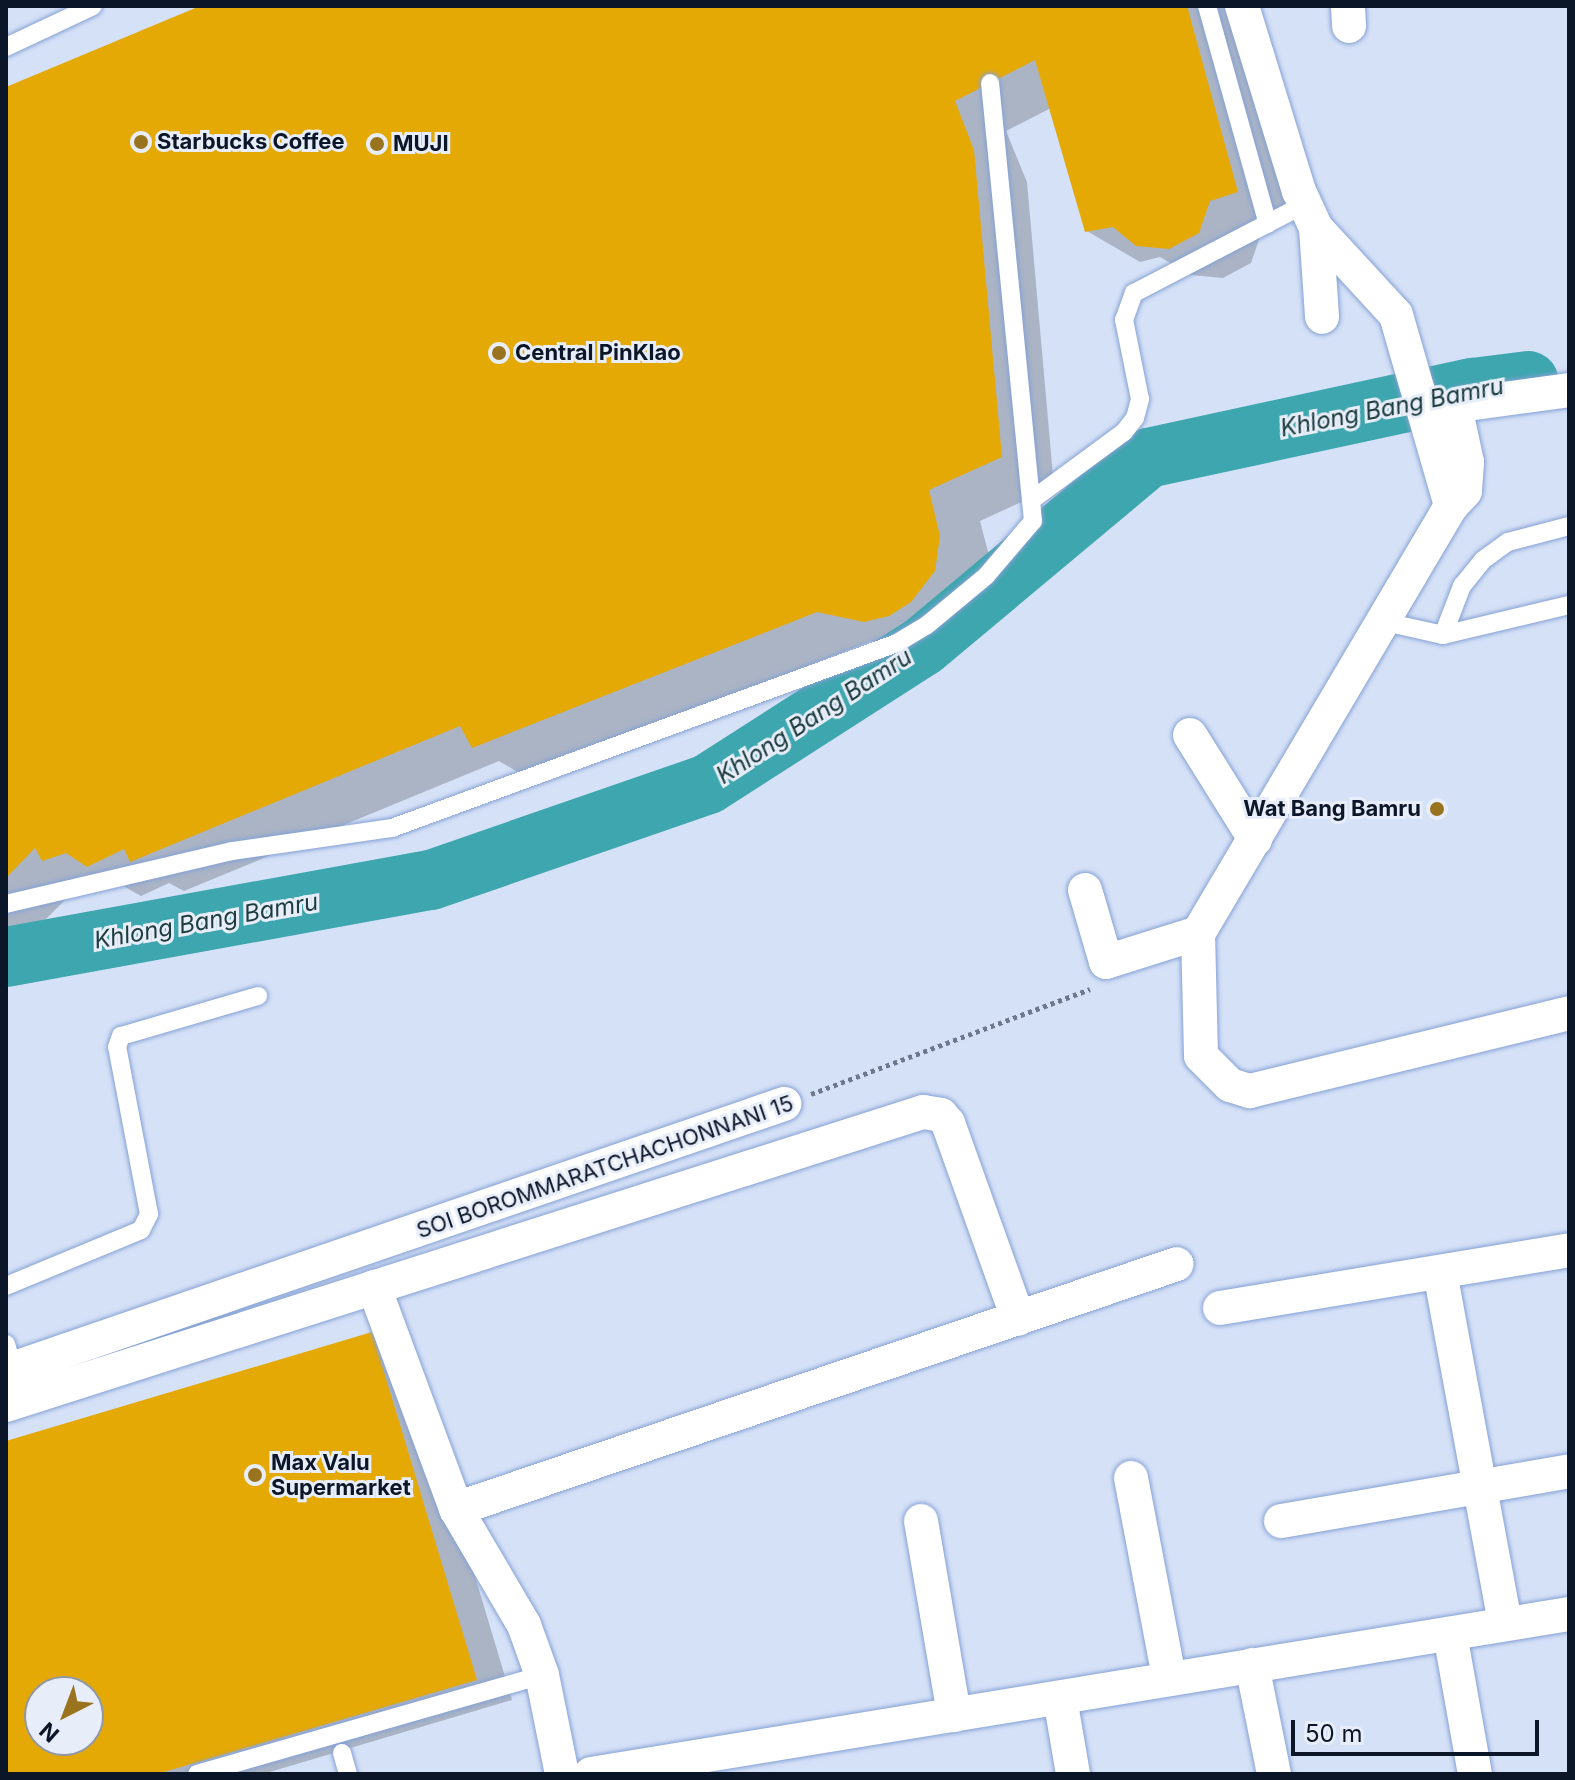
<!DOCTYPE html>
<style>
body{margin:0}
#map{position:relative;width:1575px;height:1780px;overflow:hidden;background:#d5e1f7;font-family:Inter,sans-serif}
div>[style]{position:absolute}
.shadow>*{inset:0;background:#0003}
.river>*{height:60px;margin:-30px;padding:0 30px;transform-origin:30px;border-radius:30px;background:#3ea6ae}
.building>*{inset:0;background:#e5a906}
.path>*{height:5px;margin-top:-2.5px;transform-origin:0;background:repeating-linear-gradient(90deg,#6d788c 0 4px,transparent 0 8px)}
.roads{filter:drop-shadow(0 0 2px #85a1d4) drop-shadow(0 0 2px #85a1d4)}
.lane>*{height:18px;margin:-9px;padding:0 9px;transform-origin:9px;border-radius:9px;background:#fff}
.street>*{height:34px;margin:-17px;padding:0 17px;transform-origin:17px;border-radius:17px;background:#fff}
.dots>*{width:22px;height:22px;translate:-50% -50%;box-sizing:border-box;border:4px solid #e8eef9;border-radius:50%}
span{translate:-50% -50%;white-space:nowrap;text-align:center;line-height:1.15;-webkit-text-stroke:6px #e8eef9;paint-order:stroke}
.poi-label{font-size:22px;color:#0c1629;font-weight:700}
.left{translate:0 -50%;text-align:left}
.right{translate:-100% -50%;text-align:right}
.street-label{font-size:22px;color:#0c1629}
.water-label{font-size:24px;color:#1c3c3e;font-style:italic}
.frame{position:absolute;inset:0;border:8px solid #0c1629;pointer-events:none}
.north{position:absolute;left:24px;top:1676px;width:80px;height:80px;box-sizing:border-box;background:#e8eef9;border:2px solid #9098a6;border-radius:50%;rotate:222deg;font-size:22px;font-weight:700;line-height:32px;text-align:center;color:#0c1629}
.north::after{content:'';display:block;margin:auto;width:28px;height:36px;background:#99731e;clip-path:polygon(50% 0,100% 100%,50% 72%,0 100%)}
.scale{position:absolute;left:1291px;top:1720px;width:248px;height:36px;box-sizing:border-box;border:4px solid #0c1629;border-top:0;padding-left:10px;font-size:24px;line-height:28px;white-space:nowrap;color:#0c1629;-webkit-text-stroke:6px #e8eef9;paint-order:stroke}
</style>
<div id="map">
<div class="shadow">
<i style="clip-path:polygon(206px 6px,1230px 6px,1290px 222px,1262px 231px,1251px 263px,1223px 278px,1191px 275px,1160px 257px,1140px 262px,1087px 231px,1051px 108px,1006px 131px,1027px 182px,1054px 487px,980px 521px,992px 567px,987px 602px,964px 631px,942px 646px,918px 651px,871px 641px,526px 777px,499px 761px,184px 891px,169px 883px,141px 896px,118px 883px,83px 882px,46px 919px,6px 936px,6px 89px)"></i>
<i style="clip-path:polygon(evenodd,372px 1334px,409px 1356px,512px 1700px,263px 1774px,6px 1774px,6px 1443px,372px 1334px,40px 1692px,88px 1692px,88px 1740px,40px 1740px,40px 1692px)"></i>
</div>
<div class="river">
<i style="left:6px;top:957px;width:432px;rotate:-10.3deg"></i>
<i style="left:431px;top:880px;width:293px;rotate:-19.1deg"></i>
<i style="left:708px;top:784px;width:255px;rotate:-32.7deg"></i>
<i style="left:923px;top:646px;width:293px;rotate:-39.9deg"></i>
<i style="left:1148px;top:458px;width:332px;rotate:-12.2deg"></i>
<i style="left:1473px;top:388px;width:56px;rotate:-7.1deg"></i>
</div>
<div class="building">
<i style="clip-path:polygon(200px 6px,1187px 6px,1238px 192px,1210px 201px,1199px 233px,1169px 249px,1136px 246px,1113px 227px,1085px 232px,1035px 60px,955px 101px,974px 150px,1002px 457px,929px 490px,940px 536px,935px 571px,911px 602px,889px 616px,864px 622px,817px 612px,472px 748px,460px 726px,130px 862px,124px 849px,87px 867px,66px 853px,42px 861px,35px 848px,6px 878px,6px 87px)"></i>
<i style="clip-path:polygon(evenodd,372px 1332px,477px 1680px,157px 1774px,6px 1774px,6px 1441px,372px 1332px,40px 1692px,88px 1692px,88px 1740px,40px 1740px,40px 1692px)"></i>
</div>
<div class="path">
<i style="left:811px;top:1094px;width:298px;rotate:-20.6deg"></i>
</div>
<div class="roads">
<div class="lane">
<i style="left:1207px;top:6px;width:226px;rotate:74.4deg"></i>
<i style="left:6px;top:47px;width:96px;rotate:-25.2deg"></i>
<i style="left:1033px;top:499px;width:113px;rotate:-36.4deg"></i>
<i style="left:1124px;top:432px;width:18px;rotate:-52deg"></i>
<i style="left:1135px;top:418px;width:20px;rotate:-75deg"></i>
<i style="left:1140px;top:399px;width:81px;rotate:-101.4deg"></i>
<i style="left:1124px;top:320px;width:29px;rotate:-70deg"></i>
<i style="left:1134px;top:293px;width:193px;rotate:-27.5deg"></i>
<i style="left:1385px;top:622px;width:59px;rotate:12.6deg"></i>
<i style="left:1443px;top:635px;width:130px;rotate:-13.4deg"></i>
<i style="left:1443px;top:635px;width:53px;rotate:-68.8deg"></i>
<i style="left:1462px;top:586px;width:33px;rotate:-51deg"></i>
<i style="left:1483px;top:560px;width:31px;rotate:-36deg"></i>
<i style="left:1508px;top:542px;width:63px;rotate:-14.7deg"></i>
<i style="left:6px;top:904px;width:232px;rotate:-13.2deg"></i>
<i style="left:232px;top:851px;width:162px;rotate:-8.2deg"></i>
<i style="left:392px;top:828px;width:538px;rotate:-20.12deg"></i>
<i style="left:897px;top:643px;width:35px;rotate:-31deg"></i>
<i style="left:927px;top:625px;width:77px;rotate:-39.7deg"></i>
<i style="left:986px;top:576px;width:72px;rotate:-49.5deg"></i>
<i style="left:1033px;top:521px;width:440px;rotate:-95.6deg"></i>
<i style="left:6px;top:1286px;width:146px;rotate:-22.5deg"></i>
<i style="left:141px;top:1230px;width:18px;rotate:-63deg"></i>
<i style="left:149px;top:1214px;width:170px;rotate:-100.8deg"></i>
<i style="left:117px;top:1047px;width:12px;rotate:-70deg"></i>
<i style="left:121px;top:1036px;width:143px;rotate:-16.3deg"></i>
<i style="left:6px;top:1344px;width:26px;rotate:74deg"></i>
<i style="left:342px;top:1753px;width:22px;rotate:74deg"></i>
<i style="left:197px;top:1774px;width:359px;rotate:-16deg"></i>
</div>
<div class="street">
<i style="left:1242px;top:6px;width:194px;rotate:72.9deg"></i>
<i style="left:1299px;top:191px;width:41px;rotate:65.3deg"></i>
<i style="left:1316px;top:228px;width:118px;rotate:47.4deg"></i>
<i style="left:1396px;top:315px;width:199px;rotate:73.9deg"></i>
<i style="left:1451px;top:506px;width:496px;rotate:120.6deg"></i>
<i style="left:1198px;top:933px;width:123px;rotate:88.6deg"></i>
<i style="left:1201px;top:1056px;width:41px;rotate:45deg"></i>
<i style="left:1230px;top:1085px;width:21px;rotate:17deg"></i>
<i style="left:1250px;top:1091px;width:328px;rotate:-13.7deg"></i>
<i style="left:1348px;top:6px;width:20px;rotate:87deg"></i>
<i style="left:1316px;top:228px;width:89px;rotate:86.1deg"></i>
<i style="left:1454px;top:503px;width:16px;rotate:-47deg"></i>
<i style="left:1465px;top:491px;width:29px;rotate:-86deg"></i>
<i style="left:1467px;top:462px;width:52px;rotate:-102.2deg"></i>
<i style="left:1456px;top:411px;width:7px;rotate:-56deg"></i>
<i style="left:1460px;top:405px;width:110px;rotate:-7.8deg"></i>
<i style="left:1190px;top:735px;width:123px;rotate:58deg"></i>
<i style="left:1085px;top:890px;width:75px;rotate:73.7deg"></i>
<i style="left:1106px;top:962px;width:96px;rotate:-17.5deg"></i>
<i style="left:1440px;top:1272px;width:358px;rotate:79.5deg"></i>
<i style="left:374px;top:1287px;width:237px;rotate:69.7deg"></i>
<i style="left:456px;top:1509px;width:134px;rotate:59.6deg"></i>
<i style="left:524px;top:1625px;width:53px;rotate:70.2deg"></i>
<i style="left:542px;top:1675px;width:101px;rotate:78.6deg"></i>
<i style="left:1220px;top:1308px;width:354px;rotate:-9.4deg"></i>
<i style="left:6px;top:1371px;width:823px;rotate:-18.94deg"></i>
<i style="left:6px;top:1405px;width:963px;rotate:-17.72deg"></i>
<i style="left:923px;top:1112px;width:18px;rotate:9deg"></i>
<i style="left:941px;top:1115px;width:11px;rotate:49deg"></i>
<i style="left:948px;top:1123px;width:208px;rotate:70.3deg"></i>
<i style="left:1131px;top:1478px;width:204px;rotate:79.2deg"></i>
<i style="left:456px;top:1509px;width:761px;rotate:-18.77deg"></i>
<i style="left:921px;top:1521px;width:197px;rotate:80.3deg"></i>
<i style="left:1281px;top:1521px;width:292px;rotate:-9.8deg"></i>
<i style="left:1450px;top:1634px;width:142px;rotate:79.9deg"></i>
<i style="left:1252px;top:1665px;width:111px;rotate:78.6deg"></i>
<i style="left:1060px;top:1698px;width:77px;rotate:80.3deg"></i>
<i style="left:591px;top:1774px;width:991px;rotate:-9.29deg"></i>
</div>
</div>
<div class="dots">
<i style="left:141px;top:142px;background:#99731e"></i>
<i style="left:377px;top:144px;background:#99731e"></i>
<i style="left:499px;top:353px;background:#99731e"></i>
<i style="left:1437px;top:809px;background:#99731e"></i>
<i style="left:255px;top:1475px;background:#99731e"></i>
</div>
<div class="poi-label">
<span class="left" style="left:157px;top:142px">Starbucks Coffee</span>
<span class="left" style="left:393px;top:144px">MUJI</span>
<span class="left" style="left:515px;top:353px">Central PinKlao</span>
<span class="right" style="left:1421px;top:809px">Wat Bang Bamru</span>
<span class="left" style="left:271px;top:1475px">Max Valu<br>Supermarket</span>
</div>
<div class="street-label">
<span style="left:605px;top:1167px;rotate:-19deg">SOI BOROMMARATCHACHONNANI 15</span>
</div>
<div class="water-label">
<span style="left:1392px;top:407px;rotate:-11deg">Khlong Bang Bamru</span>
<span style="left:814px;top:716px;rotate:-33deg">Khlong Bang Bamru</span>
<span style="left:206px;top:921px;rotate:-10deg">Khlong Bang Bamru</span>
</div>
<div class="frame"></div>
<div class="north">N</div>
<div class="scale">50 m</div>
</div>
